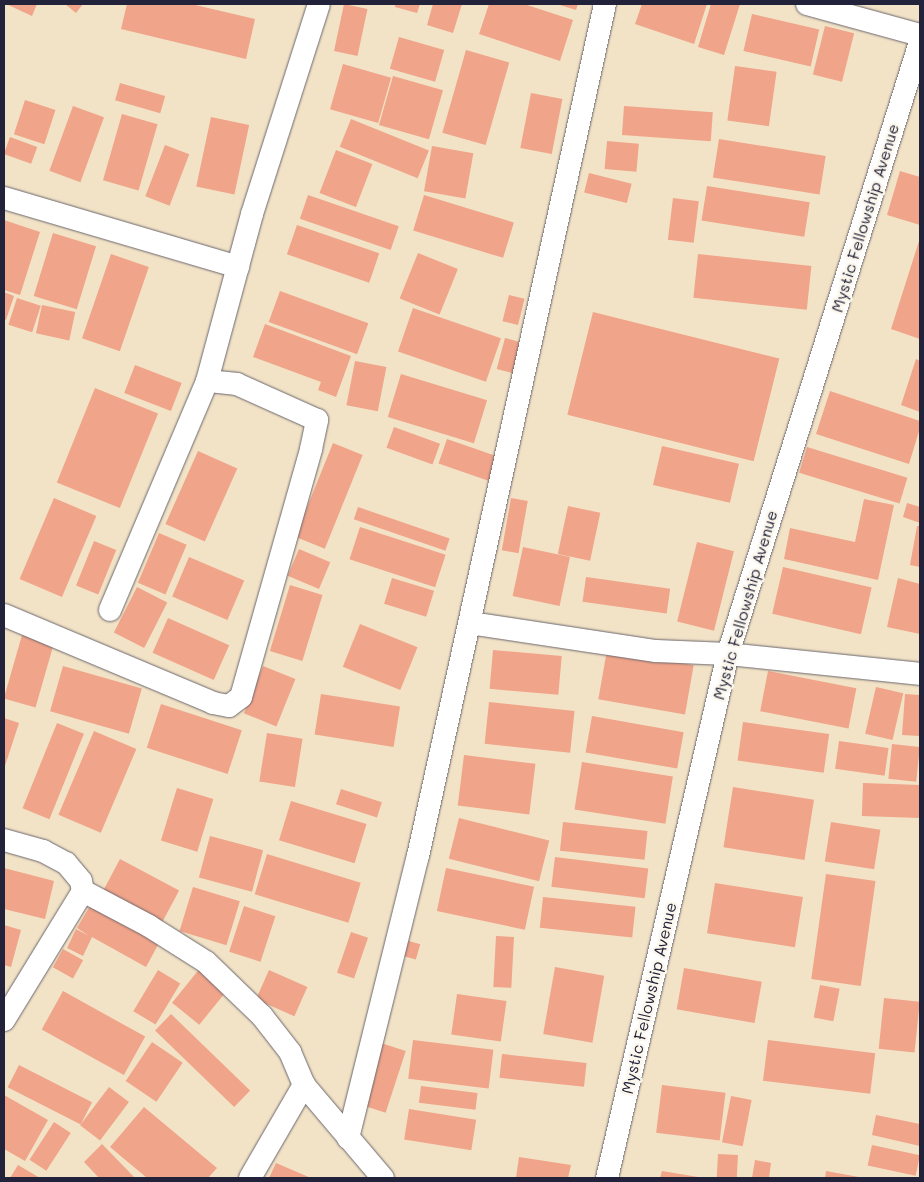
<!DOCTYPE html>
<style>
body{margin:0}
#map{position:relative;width:924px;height:1182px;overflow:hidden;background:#f2e3c7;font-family:Mali,sans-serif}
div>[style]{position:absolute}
.building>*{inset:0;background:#f0a489;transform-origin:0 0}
.roads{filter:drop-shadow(0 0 1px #6b666c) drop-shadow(0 0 1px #6b666c)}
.minor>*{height:22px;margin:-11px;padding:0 11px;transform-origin:11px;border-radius:11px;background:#fff}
span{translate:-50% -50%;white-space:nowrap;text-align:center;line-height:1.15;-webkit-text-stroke:5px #fbf7ec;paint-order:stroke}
.street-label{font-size:16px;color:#22223b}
.frame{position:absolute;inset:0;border:5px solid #22223b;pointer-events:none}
</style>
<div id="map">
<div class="building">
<div style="clip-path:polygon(6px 4px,37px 4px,32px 16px)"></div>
<div style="clip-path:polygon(65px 4px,83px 4px,76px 13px)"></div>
<div style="clip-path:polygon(127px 4px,191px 4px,255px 19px,246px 59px,121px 29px)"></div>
<div style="left:344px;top:4px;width:24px;height:48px;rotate:12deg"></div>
<div style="clip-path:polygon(395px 4px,420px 4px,417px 13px,395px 7px)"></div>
<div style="clip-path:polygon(433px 4px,462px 4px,453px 33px,427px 25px)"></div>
<div style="clip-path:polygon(489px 4px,524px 4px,573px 20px,560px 61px,479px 34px)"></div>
<div style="clip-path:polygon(557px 4px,578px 4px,576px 10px)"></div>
<div style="clip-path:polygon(642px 4px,707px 4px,694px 44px,635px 24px)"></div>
<div style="clip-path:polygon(711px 4px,740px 4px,724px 55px,698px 47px)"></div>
<div style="left:752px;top:14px;width:69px;height:38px;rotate:13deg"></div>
<div style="left:825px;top:26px;width:30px;height:50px;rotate:14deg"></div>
<div style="left:399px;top:37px;width:47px;height:33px;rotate:16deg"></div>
<div style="left:466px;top:50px;width:45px;height:86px;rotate:16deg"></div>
<div style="left:343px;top:64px;width:50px;height:47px;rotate:16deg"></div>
<div style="left:735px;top:66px;width:42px;height:55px;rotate:8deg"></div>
<div style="left:393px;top:76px;width:52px;height:51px;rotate:16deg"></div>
<div style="left:120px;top:83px;width:47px;height:18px;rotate:16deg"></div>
<div style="left:531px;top:93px;width:32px;height:56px;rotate:11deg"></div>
<div style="left:25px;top:100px;width:32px;height:36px;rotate:18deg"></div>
<div style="left:73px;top:106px;width:33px;height:69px;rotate:20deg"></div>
<div style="left:624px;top:106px;width:89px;height:29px;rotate:4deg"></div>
<div style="left:122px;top:114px;width:37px;height:69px;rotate:16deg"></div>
<div style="left:211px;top:117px;width:39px;height:71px;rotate:12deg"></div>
<div style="left:351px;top:119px;width:84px;height:30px;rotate:22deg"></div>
<div style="left:10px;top:137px;width:29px;height:18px;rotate:20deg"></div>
<div style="left:719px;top:139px;width:108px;height:39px;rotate:9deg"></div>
<div style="left:607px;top:141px;width:32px;height:28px;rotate:5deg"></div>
<div style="left:165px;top:145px;width:26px;height:55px;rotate:21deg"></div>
<div style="left:432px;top:146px;width:42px;height:46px;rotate:10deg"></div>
<div style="left:336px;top:150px;width:39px;height:46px;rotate:21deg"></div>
<div style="clip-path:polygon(900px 171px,920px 177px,920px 225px,887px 215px)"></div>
<div style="left:589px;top:173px;width:44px;height:20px;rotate:14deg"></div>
<div style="left:707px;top:186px;width:104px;height:35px;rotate:9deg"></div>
<div style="left:308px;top:195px;width:96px;height:25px;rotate:19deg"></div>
<div style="left:424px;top:195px;width:94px;height:37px;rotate:17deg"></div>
<div style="left:673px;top:198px;width:26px;height:42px;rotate:7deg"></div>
<div style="clip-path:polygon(4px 220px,40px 232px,20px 295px,4px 290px)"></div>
<div style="left:297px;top:225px;width:87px;height:31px;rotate:19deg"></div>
<div style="left:53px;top:233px;width:45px;height:66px;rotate:17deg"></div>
<div style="clip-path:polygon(920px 238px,920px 339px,891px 329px)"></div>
<div style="left:418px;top:253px;width:43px;height:49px;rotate:22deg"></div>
<div style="left:111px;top:254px;width:40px;height:89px;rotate:19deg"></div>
<div style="left:698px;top:254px;width:114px;height:44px;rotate:6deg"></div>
<div style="left:280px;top:291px;width:94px;height:33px;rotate:20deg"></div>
<div style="clip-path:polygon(4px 292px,14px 296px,6px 320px,4px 319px)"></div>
<div style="left:509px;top:295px;width:16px;height:27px;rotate:14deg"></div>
<div style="left:17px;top:298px;width:25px;height:28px;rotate:18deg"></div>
<div style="left:42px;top:305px;width:34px;height:29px;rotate:12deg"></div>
<div style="left:413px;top:308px;width:93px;height:46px;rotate:19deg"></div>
<div style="left:593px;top:312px;width:192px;height:106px;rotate:14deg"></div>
<div style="clip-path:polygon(265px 324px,351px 356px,336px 397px,318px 390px,321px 382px,253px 357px)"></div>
<div style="left:505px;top:338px;width:20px;height:32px;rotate:15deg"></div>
<div style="clip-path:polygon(916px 359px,920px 361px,920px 412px,901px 405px)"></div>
<div style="left:355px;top:361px;width:32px;height:45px;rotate:11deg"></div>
<div style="left:135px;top:365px;width:50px;height:30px;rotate:21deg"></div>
<div style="left:401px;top:374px;width:90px;height:45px;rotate:17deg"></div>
<div style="left:95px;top:388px;width:68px;height:102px;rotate:22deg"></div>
<div style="clip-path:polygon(830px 391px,920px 421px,920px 428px,909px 464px,816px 434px)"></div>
<div style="left:394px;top:427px;width:49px;height:22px;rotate:20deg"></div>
<div style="left:447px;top:439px;width:58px;height:26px;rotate:19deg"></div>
<div style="left:333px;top:443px;width:32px;height:101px;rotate:22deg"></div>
<div style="left:662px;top:446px;width:79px;height:40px;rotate:13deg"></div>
<div style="left:807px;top:447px;width:105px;height:27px;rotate:17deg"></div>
<div style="left:198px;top:451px;width:43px;height:80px;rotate:24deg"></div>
<div style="left:54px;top:498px;width:46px;height:88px;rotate:23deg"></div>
<div style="left:511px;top:498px;width:17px;height:53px;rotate:10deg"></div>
<div style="clip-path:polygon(864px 499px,894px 505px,878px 580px,784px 559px,790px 528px,855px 542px)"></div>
<div style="clip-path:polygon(907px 503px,920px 507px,920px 523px,903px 517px)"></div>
<div style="left:568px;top:506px;width:33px;height:49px;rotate:12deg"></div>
<div style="left:358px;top:507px;width:97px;height:13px;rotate:19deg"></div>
<div style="clip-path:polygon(917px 526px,920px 526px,920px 567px,910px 565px)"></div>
<div style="left:360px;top:527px;width:90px;height:34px;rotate:18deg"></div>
<div style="left:159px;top:533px;width:30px;height:54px;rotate:23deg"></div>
<div style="left:94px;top:541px;width:24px;height:48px;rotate:22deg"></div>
<div style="left:697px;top:542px;width:38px;height:82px;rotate:14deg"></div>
<div style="left:523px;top:547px;width:48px;height:50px;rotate:12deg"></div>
<div style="left:299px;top:549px;width:34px;height:29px;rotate:23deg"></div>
<div style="left:189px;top:557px;width:60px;height:43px;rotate:23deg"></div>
<div style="left:783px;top:567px;width:91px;height:48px;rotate:13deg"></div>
<div style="left:586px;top:577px;width:85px;height:25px;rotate:8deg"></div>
<div style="left:392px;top:578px;width:44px;height:27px;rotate:17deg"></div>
<div style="clip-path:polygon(898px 578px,920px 584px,920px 634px,887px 627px)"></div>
<div style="left:290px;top:585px;width:34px;height:69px;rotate:17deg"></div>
<div style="left:137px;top:587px;width:34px;height:51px;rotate:27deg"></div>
<div style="left:168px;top:618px;width:67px;height:38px;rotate:24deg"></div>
<div style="left:360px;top:624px;width:62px;height:46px;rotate:22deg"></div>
<div style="left:22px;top:635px;width:33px;height:66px;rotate:16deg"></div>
<div style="left:493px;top:650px;width:69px;height:39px;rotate:5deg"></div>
<div style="left:607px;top:650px;width:88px;height:50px;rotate:10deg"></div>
<div style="left:63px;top:666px;width:82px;height:47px;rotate:16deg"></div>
<div style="left:263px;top:666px;width:35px;height:51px;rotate:22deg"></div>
<div style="left:768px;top:671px;width:90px;height:41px;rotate:11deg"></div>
<div style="left:876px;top:687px;width:28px;height:48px;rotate:13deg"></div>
<div style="left:321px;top:694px;width:80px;height:41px;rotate:9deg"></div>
<div style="clip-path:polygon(905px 694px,920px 695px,920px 736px,902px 735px)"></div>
<div style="left:489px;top:702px;width:86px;height:42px;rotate:6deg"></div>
<div style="left:161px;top:704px;width:85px;height:46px;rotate:18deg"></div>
<div style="left:592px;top:716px;width:93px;height:37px;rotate:10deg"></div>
<div style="clip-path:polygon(4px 718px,19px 723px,4px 769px)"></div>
<div style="left:743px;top:722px;width:87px;height:39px;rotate:8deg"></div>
<div style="left:57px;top:723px;width:29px;height:92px;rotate:22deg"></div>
<div style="left:94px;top:731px;width:46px;height:91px;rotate:23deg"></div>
<div style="left:267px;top:733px;width:36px;height:49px;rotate:9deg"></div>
<div style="left:839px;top:741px;width:50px;height:28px;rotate:8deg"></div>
<div style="left:892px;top:744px;width:28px;height:35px;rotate:6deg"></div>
<div style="left:464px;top:755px;width:72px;height:51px;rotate:7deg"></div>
<div style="left:582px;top:762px;width:92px;height:48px;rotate:9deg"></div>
<div style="left:863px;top:783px;width:57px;height:33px;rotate:2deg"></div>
<div style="left:733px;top:787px;width:82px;height:61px;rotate:9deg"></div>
<div style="left:177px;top:788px;width:38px;height:55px;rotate:17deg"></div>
<div style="left:341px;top:789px;width:43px;height:16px;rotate:18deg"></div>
<div style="left:291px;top:801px;width:79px;height:41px;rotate:17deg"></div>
<div style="left:459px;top:818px;width:93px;height:42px;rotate:14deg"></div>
<div style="left:563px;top:822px;width:85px;height:29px;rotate:6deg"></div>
<div style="left:831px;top:822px;width:50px;height:40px;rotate:9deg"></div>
<div style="left:210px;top:836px;width:55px;height:43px;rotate:15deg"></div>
<div style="left:267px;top:854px;width:98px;height:42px;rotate:17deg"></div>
<div style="left:555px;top:857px;width:94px;height:30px;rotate:7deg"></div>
<div style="left:120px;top:859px;width:67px;height:37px;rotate:28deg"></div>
<div style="clip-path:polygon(4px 868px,54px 881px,45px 919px,4px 909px)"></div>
<div style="left:446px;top:868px;width:90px;height:44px;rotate:12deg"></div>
<div style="left:826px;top:874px;width:50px;height:106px;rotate:8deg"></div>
<div style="left:715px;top:883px;width:89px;height:51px;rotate:9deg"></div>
<div style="left:193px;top:887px;width:49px;height:46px;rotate:17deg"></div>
<div style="left:543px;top:897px;width:93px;height:31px;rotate:6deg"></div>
<div style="clip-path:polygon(91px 904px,159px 943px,146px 967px,92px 937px,83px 956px,67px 948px,76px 929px,89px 936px,77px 928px)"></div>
<div style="left:244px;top:906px;width:33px;height:48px;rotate:18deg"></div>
<div style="clip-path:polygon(4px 925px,21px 930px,11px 967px,4px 965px)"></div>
<div style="left:351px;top:932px;width:18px;height:43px;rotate:19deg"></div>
<div style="left:496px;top:936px;width:18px;height:51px;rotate:3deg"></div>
<div style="left:402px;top:939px;width:19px;height:16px;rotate:16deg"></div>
<div style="left:63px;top:949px;width:23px;height:21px;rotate:29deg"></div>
<div style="left:201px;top:967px;width:35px;height:46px;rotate:39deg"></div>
<div style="left:555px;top:967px;width:50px;height:68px;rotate:10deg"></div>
<div style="left:684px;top:968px;width:79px;height:42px;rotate:10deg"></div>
<div style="left:158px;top:970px;width:26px;height:48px;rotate:31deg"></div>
<div style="left:269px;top:970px;width:42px;height:32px;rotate:24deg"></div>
<div style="left:820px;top:985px;width:20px;height:33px;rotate:11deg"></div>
<div style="left:63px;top:991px;width:94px;height:44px;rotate:29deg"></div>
<div style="left:457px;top:994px;width:50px;height:41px;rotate:8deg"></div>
<div style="left:884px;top:998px;width:36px;height:51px;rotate:6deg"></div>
<div style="left:171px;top:1014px;width:110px;height:23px;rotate:44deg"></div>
<div style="left:413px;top:1040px;width:81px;height:39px;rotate:7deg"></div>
<div style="left:768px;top:1040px;width:108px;height:41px;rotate:7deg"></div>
<div style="left:152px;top:1042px;width:37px;height:47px;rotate:34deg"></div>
<div style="left:381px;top:1043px;width:26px;height:65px;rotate:18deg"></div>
<div style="left:502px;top:1054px;width:85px;height:24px;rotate:6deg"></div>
<div style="left:19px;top:1065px;width:82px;height:25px;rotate:27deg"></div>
<div style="left:662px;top:1085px;width:64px;height:48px;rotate:7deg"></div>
<div style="left:421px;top:1086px;width:57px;height:17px;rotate:7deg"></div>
<div style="left:109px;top:1087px;width:25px;height:48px;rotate:37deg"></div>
<div style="clip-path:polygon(4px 1095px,48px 1120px,25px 1161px,4px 1149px)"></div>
<div style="left:731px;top:1096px;width:21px;height:47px;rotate:11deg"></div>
<div style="clip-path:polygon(144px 1107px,217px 1168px,208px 1178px,147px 1178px,110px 1147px)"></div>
<div style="left:409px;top:1109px;width:68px;height:31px;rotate:9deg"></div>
<div style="clip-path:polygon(876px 1115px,920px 1124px,920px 1146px,872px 1135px)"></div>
<div style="left:54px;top:1122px;width:20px;height:45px;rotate:33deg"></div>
<div style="clip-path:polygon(102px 1144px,135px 1178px,99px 1178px,84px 1162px)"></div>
<div style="left:872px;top:1145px;width:49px;height:21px;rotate:12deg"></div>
<div style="left:718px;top:1154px;width:20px;height:24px;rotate:3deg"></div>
<div style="clip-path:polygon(519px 1157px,571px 1165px,568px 1178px,516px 1178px)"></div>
<div style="clip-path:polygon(755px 1160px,771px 1163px,769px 1178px,752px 1178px)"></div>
<div style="clip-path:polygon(276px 1163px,311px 1178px,269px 1178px)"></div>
<div style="clip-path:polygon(18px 1165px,40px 1178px,10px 1178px)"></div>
<div style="clip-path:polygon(662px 1171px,698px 1177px,698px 1178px,660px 1178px)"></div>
<div style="clip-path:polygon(826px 1171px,859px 1177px,859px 1178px,825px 1178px)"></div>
</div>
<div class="roads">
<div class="minor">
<div style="left:807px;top:4px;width:117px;rotate:15.3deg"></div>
<div style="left:4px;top:198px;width:244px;rotate:16.4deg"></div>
<div style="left:110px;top:610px;width:249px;rotate:-67deg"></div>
<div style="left:4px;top:615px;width:227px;rotate:22.8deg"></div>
<div style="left:213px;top:703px;width:16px;rotate:11deg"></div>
<div style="left:229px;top:706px;width:15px;rotate:-37deg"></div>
<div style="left:241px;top:697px;width:258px;rotate:-74.2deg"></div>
<div style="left:311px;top:449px;width:30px;rotate:-78deg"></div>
<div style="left:317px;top:420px;width:88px;rotate:-155.8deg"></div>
<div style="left:237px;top:384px;width:30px;rotate:-174deg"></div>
<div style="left:207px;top:381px;width:173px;rotate:-74.9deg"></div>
<div style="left:252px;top:214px;width:220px;rotate:-72.3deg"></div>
<div style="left:470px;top:623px;width:188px;rotate:8.6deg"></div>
<div style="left:656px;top:651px;width:72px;rotate:2.4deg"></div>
<div style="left:728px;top:654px;width:193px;rotate:5.9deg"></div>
<div style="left:4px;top:840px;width:41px;rotate:15.8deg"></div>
<div style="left:43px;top:851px;width:26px;rotate:28deg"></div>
<div style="left:66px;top:863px;width:23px;rotate:50deg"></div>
<div style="left:81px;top:881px;width:10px;rotate:79deg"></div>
<div style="left:83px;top:891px;width:75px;rotate:27.9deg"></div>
<div style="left:149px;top:926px;width:67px;rotate:32.3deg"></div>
<div style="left:206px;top:962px;width:78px;rotate:44deg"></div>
<div style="left:262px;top:1016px;width:46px;rotate:52.1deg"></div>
<div style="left:290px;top:1052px;width:36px;rotate:67deg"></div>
<div style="left:304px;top:1085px;width:122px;rotate:49.7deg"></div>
<div style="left:4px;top:1020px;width:151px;rotate:-58.5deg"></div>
<div style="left:348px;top:1138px;width:291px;rotate:-76.1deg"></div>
<div style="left:418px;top:856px;width:872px;rotate:-77.62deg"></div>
<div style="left:250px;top:1178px;width:108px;rotate:-59.9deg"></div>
<div style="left:607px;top:1178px;width:538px;rotate:-77deg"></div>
<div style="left:728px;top:654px;width:641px;rotate:-72.58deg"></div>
</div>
</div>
<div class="street-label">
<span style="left:865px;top:218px;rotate:-73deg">Mystic Fellowship Avenue</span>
<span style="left:745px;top:605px;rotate:-74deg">Mystic Fellowship Avenue</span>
<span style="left:649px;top:998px;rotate:-77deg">Mystic Fellowship Avenue</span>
</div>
<div class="frame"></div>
</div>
